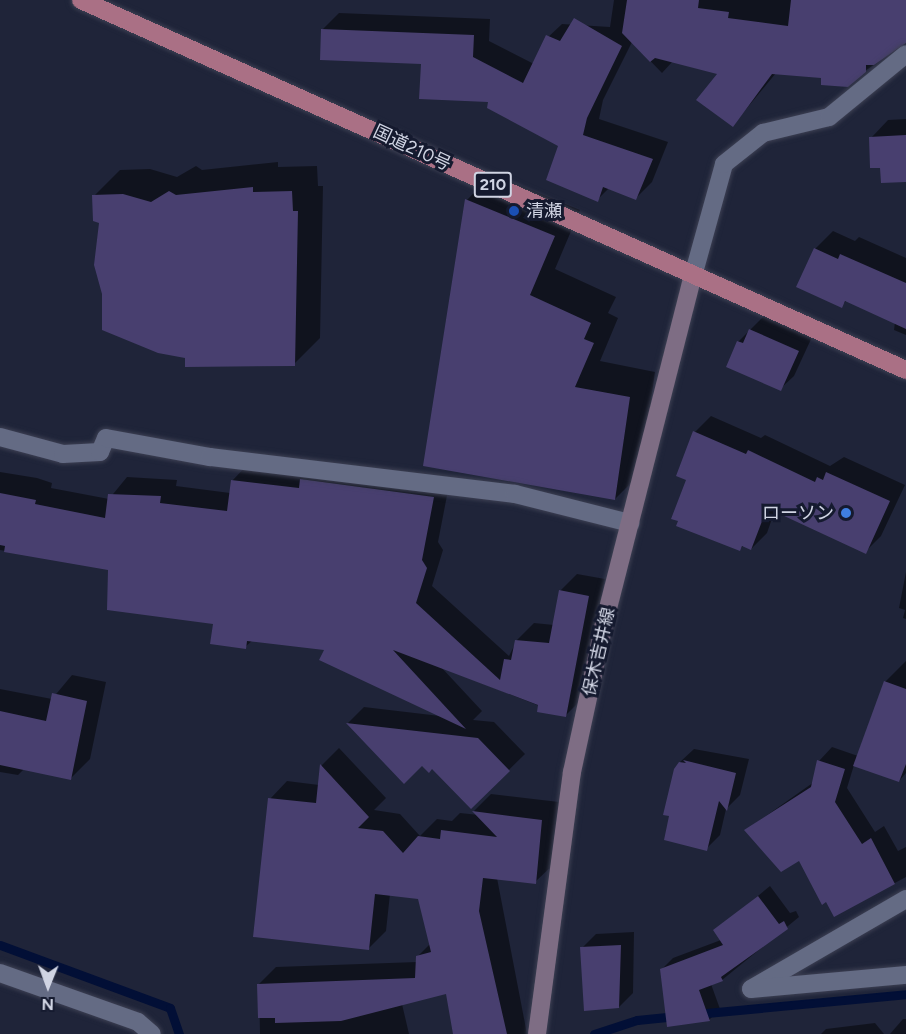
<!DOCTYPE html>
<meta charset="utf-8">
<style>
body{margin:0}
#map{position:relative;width:906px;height:1034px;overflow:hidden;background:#1f2439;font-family:Figtree,"Noto Sans JP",sans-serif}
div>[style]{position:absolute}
.shadow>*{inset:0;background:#0007}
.stream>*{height:9px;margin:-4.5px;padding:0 4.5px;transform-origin:4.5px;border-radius:4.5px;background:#020f36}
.building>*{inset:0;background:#483f6f}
.roads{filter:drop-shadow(0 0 2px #3d4053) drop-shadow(0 0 2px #3d4053)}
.service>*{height:18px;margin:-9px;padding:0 9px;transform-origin:9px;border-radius:9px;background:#646b84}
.minor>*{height:18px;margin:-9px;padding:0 9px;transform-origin:9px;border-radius:9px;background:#646b84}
.secondary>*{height:18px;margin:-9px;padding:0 9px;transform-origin:9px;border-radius:9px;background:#7e6d84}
.trunk>*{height:18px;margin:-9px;padding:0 9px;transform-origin:9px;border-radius:9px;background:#aa7085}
.dots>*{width:16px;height:16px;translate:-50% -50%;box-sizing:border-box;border:3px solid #151a2f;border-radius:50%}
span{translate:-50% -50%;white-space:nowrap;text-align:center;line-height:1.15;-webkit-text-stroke:6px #151a2f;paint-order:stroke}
.shield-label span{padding:2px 4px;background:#151a2f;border:2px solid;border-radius:4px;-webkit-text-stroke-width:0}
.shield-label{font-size:16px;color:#d0d4e3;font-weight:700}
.street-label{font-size:18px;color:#d0d4e3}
.poi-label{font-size:18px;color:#d0d4e3}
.left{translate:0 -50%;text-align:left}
.right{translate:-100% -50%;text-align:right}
.north{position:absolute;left:18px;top:956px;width:60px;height:60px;-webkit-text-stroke:4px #151a2f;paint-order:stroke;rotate:181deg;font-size:16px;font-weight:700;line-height:24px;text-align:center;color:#d0d4e3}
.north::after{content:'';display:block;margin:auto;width:21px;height:27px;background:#d0d4e3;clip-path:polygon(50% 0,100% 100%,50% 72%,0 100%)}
</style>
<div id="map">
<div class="shadow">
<div style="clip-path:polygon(614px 0,906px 0,906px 43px,865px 71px,823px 76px,776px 73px,733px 125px,719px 73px,673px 61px,662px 73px,632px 42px,603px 100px,599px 119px,668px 142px,652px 182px,635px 199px,609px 188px,597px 200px,559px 145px,489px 101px,423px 63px,322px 30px,339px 13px,490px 19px,489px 41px,534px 64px,545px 40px,562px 24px,610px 27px)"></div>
<div style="clip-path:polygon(906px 119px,906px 180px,882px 166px,871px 138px,888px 120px)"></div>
<div style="clip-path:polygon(278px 162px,278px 167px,317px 166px,318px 186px,323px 186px,320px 338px,294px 364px,187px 357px,101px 221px,94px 196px,120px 170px,150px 169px,177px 177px,196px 166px,202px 170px)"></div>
<div style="clip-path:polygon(492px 174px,580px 210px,555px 269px,616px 297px,608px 313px,618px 318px,600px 361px,655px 372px,641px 473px,615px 499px,424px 465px,467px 200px)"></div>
<div style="clip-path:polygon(833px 231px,855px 241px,859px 237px,906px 258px,906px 335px,894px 330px,895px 322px,847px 300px,841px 306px,815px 249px)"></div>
<div style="clip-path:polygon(764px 316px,812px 337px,794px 376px,780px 389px,738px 342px)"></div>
<div style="clip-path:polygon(711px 416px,761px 438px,765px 435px,830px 466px,844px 457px,905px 485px,881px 536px,865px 552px,775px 510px,767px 533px,751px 549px,744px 545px,740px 549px,688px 479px,695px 432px)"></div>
<div style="clip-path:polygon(249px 463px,450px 480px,438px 542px,443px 550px,432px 586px,509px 656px,517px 640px,534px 623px,554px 625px,560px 591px,577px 574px,605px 579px,582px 699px,565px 716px,441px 667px,482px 711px,473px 720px,494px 722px,525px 754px,471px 807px,433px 767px,422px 764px,404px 782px,348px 723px,364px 707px,440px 716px,326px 649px,253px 640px,245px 647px,215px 623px,110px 569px,0 550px,0 472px,37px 478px,52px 483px,51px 488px,109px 499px,127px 477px,177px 480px,176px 486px,230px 493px,232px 481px)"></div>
<div style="clip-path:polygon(906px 572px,906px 619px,903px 618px,905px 610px,899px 608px)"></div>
<div style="clip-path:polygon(906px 661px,906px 773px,899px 781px,854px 765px,847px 788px,875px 832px,884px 826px,898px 851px,906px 847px,906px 877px,835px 915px,799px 858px,746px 830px,814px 782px,819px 761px,832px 747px,858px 756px,885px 682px)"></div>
<div style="clip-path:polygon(72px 675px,106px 682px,90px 759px,71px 778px,24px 769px,18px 775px,0 772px,0 689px,52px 699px)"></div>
<div style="clip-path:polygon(339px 748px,386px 798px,374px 810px,400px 814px,420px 836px,437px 819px,452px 821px,460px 813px,479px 815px,474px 811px,491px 794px,559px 802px,553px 865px,535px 882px,497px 878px,527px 1034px,454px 1034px,447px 993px,402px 1004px,409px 1034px,260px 1034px,259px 984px,276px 967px,417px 962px,418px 956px,431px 943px,419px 898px,390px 894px,386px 931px,369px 948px,270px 799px,287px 781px,319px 785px,322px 765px)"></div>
<div style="clip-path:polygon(694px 749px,749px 759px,740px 795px,726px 809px,720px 835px,706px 849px,680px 762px)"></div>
<div style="clip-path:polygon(770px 886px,790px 913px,796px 911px,799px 917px,722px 980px,711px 984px,720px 1009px,709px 1020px,661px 970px,673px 958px,721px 940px,715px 931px)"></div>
<div style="clip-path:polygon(634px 932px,633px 993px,619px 1007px,582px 948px,596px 934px)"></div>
<div style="clip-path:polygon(903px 1019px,906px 1019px,906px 1034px,890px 1034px)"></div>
<div style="clip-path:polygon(875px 1023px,884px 1034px,821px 1034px,826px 1029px)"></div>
</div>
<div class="stream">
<div style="left:0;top:945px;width:181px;rotate:20.3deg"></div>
<div style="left:170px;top:1008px;width:28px;rotate:71deg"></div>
<div style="left:696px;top:1014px;width:211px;rotate:-5.4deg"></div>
<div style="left:594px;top:1034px;width:45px;rotate:-18deg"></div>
<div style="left:637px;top:1020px;width:40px;rotate:-5.7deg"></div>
</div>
<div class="building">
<div style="clip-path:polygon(627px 0,699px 0,698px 8px,729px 12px,728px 18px,788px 26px,791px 0,906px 0,906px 43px,874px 65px,866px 65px,866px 72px,848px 87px,821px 85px,821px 78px,772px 74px,733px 127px,696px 100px,717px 74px,655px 58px,650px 62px,622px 33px)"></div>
<div style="clip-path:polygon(574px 18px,622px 46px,587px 118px,583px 135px,653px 159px,636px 200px,603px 187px,598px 202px,546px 180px,558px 146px,487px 108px,488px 102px,419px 99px,421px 64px,320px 60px,321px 29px,474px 35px,473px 57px,523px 83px,546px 35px,560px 41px)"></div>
<div style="clip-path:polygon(906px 135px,906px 182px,881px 183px,880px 168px,870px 168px,869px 137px)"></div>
<div style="clip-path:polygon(253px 187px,253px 192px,292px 191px,293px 211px,298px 211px,295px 366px,185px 367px,185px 358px,158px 353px,102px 330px,102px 294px,94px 265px,99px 223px,93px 221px,92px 195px,123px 194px,151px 202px,169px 191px,176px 195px)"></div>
<div style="clip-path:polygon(465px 199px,555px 236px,530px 295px,591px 323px,584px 339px,594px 343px,575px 387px,630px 397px,615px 500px,423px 466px)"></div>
<div style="clip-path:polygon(814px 248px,838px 259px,840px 254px,906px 283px,906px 329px,845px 301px,842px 308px,796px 287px)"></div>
<div style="clip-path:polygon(749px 329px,799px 351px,781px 391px,726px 367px,737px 341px,743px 343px)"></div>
<div style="clip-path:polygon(693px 431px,746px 454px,748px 450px,815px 482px,817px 477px,823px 480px,826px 472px,890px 501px,866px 554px,767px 508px,751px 550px,742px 546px,740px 551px,676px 526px,678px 521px,671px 519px,686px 480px,676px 476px)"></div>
<div style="clip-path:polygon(300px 479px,434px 497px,422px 560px,427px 568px,416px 603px,500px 680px,504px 659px,511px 660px,515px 640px,549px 643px,559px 590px,589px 596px,566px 717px,537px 712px,538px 705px,393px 650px,466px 729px,319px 660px,324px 650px,247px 641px,246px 649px,210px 644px,213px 624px,107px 610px,108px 570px,4px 552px,5px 546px,0 545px,0 493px,36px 500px,35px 504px,105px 518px,108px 494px,161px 496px,160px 503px,227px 511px,231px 480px,299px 488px)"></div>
<div style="clip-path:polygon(884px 681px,906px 689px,906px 764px,899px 782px,853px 766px)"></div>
<div style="clip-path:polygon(52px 693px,87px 701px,71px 780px,0 765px,0 711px,46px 721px)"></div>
<div style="clip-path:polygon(346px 723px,478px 738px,510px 771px,471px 809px,432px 769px,429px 773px,422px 766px,404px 784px)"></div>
<div style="clip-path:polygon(683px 760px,736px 773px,727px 811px,719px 801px,707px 851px,664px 840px,669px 816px,663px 815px,674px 769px,679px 762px,686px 763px)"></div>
<div style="clip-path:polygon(817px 760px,845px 769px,835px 802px,862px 844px,871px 838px,895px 884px,834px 917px,826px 902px,822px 905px,799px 861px,781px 872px,744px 830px,811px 787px)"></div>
<div style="clip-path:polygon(320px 764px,369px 817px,358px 828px,383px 831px,403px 853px,418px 836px,440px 839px,441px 830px,497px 837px,472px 811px,542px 820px,536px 884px,483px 878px,479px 911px,507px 1034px,453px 1034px,446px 994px,341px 1021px,275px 1023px,275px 1018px,258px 1018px,257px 984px,415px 978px,416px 956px,431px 952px,418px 899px,375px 894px,369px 950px,253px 937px,268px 798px,316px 803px)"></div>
<div style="clip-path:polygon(758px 896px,779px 924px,784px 921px,788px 929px,721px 977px,723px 981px,699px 990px,710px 1021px,667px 1027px,660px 969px,723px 945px,713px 930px)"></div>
<div style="clip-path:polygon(621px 945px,619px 1008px,584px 1011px,580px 947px)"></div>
</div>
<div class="roads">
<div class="service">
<div style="left:906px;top:899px;width:179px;rotate:149.9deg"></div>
<div style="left:751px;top:989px;width:156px;rotate:-5.2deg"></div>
</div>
<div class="minor">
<div style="left:693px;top:276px;width:116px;rotate:-74.5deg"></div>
<div style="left:724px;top:164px;width:50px;rotate:-38.5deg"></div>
<div style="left:763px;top:133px;width:68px;rotate:-13.6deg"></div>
<div style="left:829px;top:117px;width:99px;rotate:-39.3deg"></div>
<div style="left:0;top:437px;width:65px;rotate:15.1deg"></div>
<div style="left:63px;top:454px;width:37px;rotate:-3deg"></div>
<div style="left:100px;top:452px;width:15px;rotate:-67deg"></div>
<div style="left:106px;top:438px;width:106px;rotate:10.4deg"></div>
<div style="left:210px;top:457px;width:307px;rotate:6.9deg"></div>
<div style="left:515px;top:494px;width:119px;rotate:14.2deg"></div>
<div style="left:0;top:973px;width:146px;rotate:19.5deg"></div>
<div style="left:138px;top:1022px;width:18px;rotate:41deg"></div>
</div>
<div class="secondary">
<div style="left:537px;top:1034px;width:264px;rotate:-82.4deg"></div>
<div style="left:572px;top:772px;width:151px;rotate:-77.8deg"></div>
<div style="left:604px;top:624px;width:359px;rotate:-75.7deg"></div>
</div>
<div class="trunk">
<div style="left:81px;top:0;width:904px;rotate:24.16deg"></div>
</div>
</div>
<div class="dots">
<div style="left:514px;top:211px;background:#1a4fb4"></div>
<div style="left:846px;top:513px;background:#3f7fe0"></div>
</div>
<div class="shield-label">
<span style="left:493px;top:185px">210</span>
</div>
<div class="street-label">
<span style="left:412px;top:148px;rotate:25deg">国道210号</span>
<span style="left:599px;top:652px;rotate:-77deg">保木吉井線</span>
</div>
<div class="poi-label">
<span class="left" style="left:526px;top:211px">清瀬</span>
<span class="right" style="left:834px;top:513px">ローソン</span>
</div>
<div class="north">N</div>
</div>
